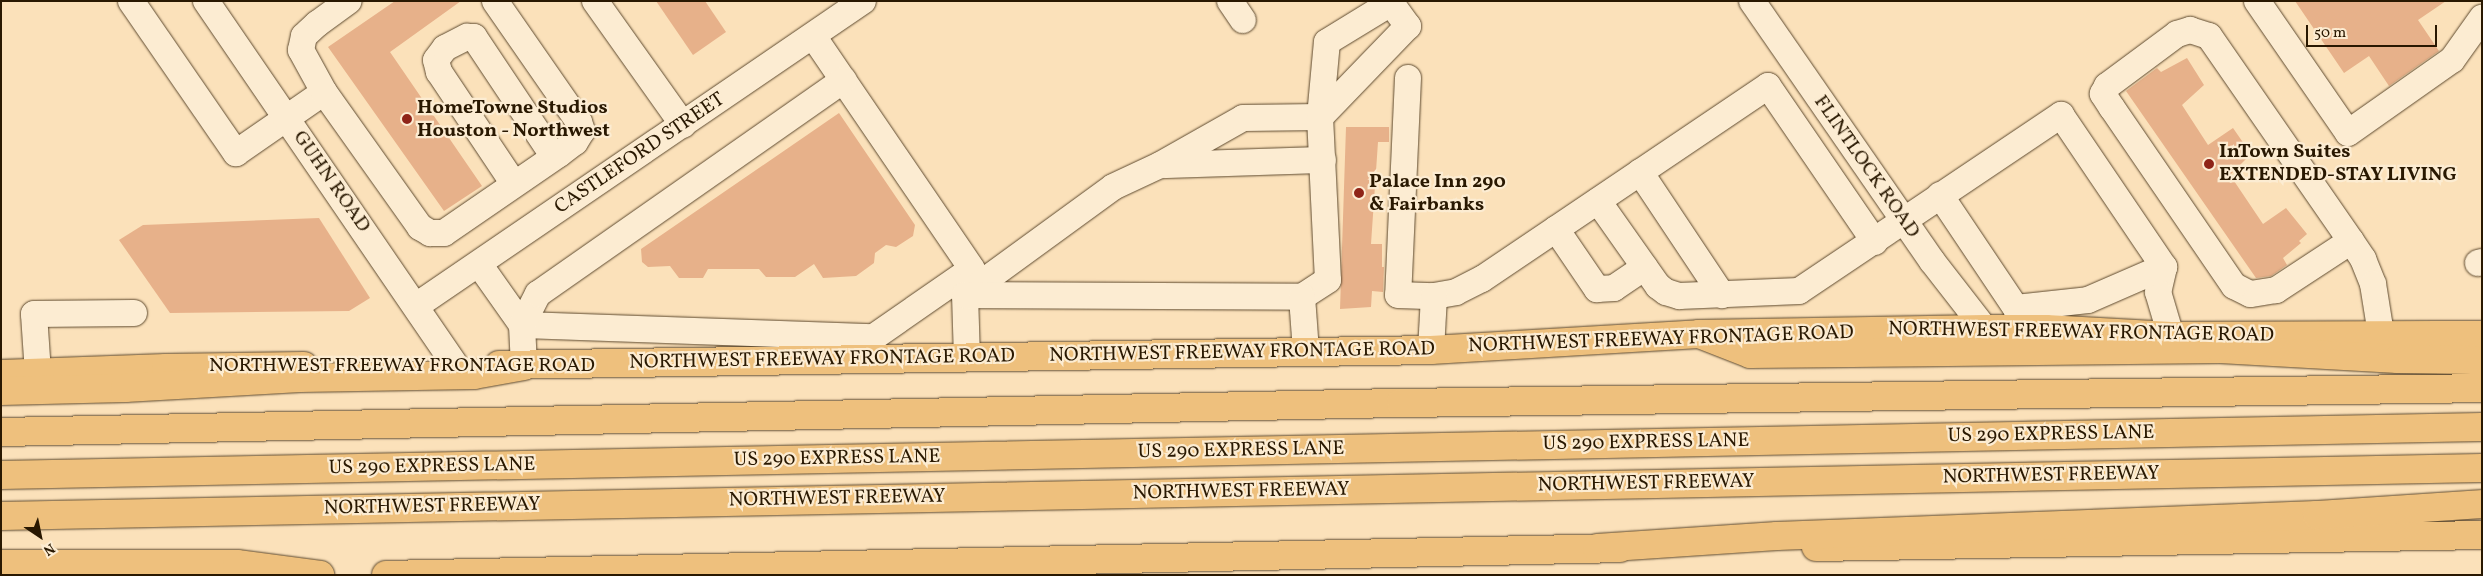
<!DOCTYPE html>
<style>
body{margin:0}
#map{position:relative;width:2483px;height:576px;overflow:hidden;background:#fbe1ba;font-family:Vollkorn,serif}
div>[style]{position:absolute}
.building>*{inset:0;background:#e7b18a}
.roads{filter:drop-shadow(0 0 1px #5e4a2f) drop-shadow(0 0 1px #5e4a2f)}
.minor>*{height:26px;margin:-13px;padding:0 13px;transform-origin:13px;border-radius:13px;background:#fcecd2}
.major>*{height:28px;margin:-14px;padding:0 14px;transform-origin:14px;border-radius:14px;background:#eec07d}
.highway>*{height:28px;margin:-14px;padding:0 14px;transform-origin:14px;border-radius:14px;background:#eec07d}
.dots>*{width:14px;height:14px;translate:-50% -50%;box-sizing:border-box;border:2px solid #fcecd2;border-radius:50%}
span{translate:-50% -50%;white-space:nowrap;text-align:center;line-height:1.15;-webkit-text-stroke:4.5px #fcecd2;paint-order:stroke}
.poi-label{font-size:20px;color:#291801;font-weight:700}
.left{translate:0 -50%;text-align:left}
.street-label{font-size:20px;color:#291801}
.frame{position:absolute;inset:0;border:2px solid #291801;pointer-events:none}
.north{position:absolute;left:15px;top:511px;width:50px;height:50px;-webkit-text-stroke:4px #fcecd2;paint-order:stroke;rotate:146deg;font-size:14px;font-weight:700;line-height:20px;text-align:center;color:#291801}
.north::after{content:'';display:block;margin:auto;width:18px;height:22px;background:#291801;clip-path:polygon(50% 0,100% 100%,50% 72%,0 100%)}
.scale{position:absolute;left:2306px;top:25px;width:131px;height:22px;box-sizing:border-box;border:2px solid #291801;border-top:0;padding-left:6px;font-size:15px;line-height:18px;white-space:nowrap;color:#291801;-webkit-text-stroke:4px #fcecd2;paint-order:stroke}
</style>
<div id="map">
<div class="building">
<div style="clip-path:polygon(395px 1px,461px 1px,390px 52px,482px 186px,444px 211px,328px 47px)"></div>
<div style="clip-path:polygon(656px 1px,705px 1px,726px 32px,693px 55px)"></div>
<div style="clip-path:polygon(2295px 1px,2446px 1px,2418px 20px,2439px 51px,2389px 86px,2369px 56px,2344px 73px)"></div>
<div style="clip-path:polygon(2187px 58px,2204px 85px,2182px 105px,2208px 145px,2233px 128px,2251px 154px,2230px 175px,2263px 224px,2286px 208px,2307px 234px,2299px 241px,2301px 243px,2283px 258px,2287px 265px,2271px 276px,2256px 278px,2126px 91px,2157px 68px,2161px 72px)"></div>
<div style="clip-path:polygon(839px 113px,915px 225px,913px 236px,896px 247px,886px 245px,875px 253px,874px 263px,856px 276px,823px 278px,814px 264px,795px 277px,766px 277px,759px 269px,708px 269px,703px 278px,679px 278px,670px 266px,648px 267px,642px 262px,641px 249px)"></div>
<div style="clip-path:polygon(1346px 127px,1389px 127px,1389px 142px,1378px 142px,1371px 244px,1382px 244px,1382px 267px,1384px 267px,1383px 292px,1372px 291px,1371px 307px,1340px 309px)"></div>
<div style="clip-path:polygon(319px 218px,370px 298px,349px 311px,170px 313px,119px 240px,143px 225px)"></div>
</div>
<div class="roads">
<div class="minor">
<div style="left:131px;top:1px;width:185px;rotate:55.4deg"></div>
<div style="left:236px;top:153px;width:107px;rotate:-34.7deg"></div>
<div style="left:324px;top:92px;width:166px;rotate:54.6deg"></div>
<div style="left:420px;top:227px;width:12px;rotate:31deg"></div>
<div style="left:430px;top:233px;width:14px"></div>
<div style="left:444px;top:233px;width:140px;rotate:-34.5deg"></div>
<div style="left:559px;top:154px;width:20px;rotate:-37deg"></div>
<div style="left:575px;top:142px;width:13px;rotate:-58deg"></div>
<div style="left:582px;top:131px;width:9px;rotate:-108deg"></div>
<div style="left:579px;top:122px;width:147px;rotate:-124.8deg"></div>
<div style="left:206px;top:1px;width:440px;rotate:55.6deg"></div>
<div style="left:595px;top:1px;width:152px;rotate:54.6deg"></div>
<div style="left:1230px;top:1px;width:23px;rotate:56deg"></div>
<div style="left:1752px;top:1px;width:316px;rotate:55.3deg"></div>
<div style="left:1932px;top:261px;width:86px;rotate:52.1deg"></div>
<div style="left:2257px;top:1px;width:160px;rotate:55.4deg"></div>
<div style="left:2348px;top:133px;width:127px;rotate:-35.1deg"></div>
<div style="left:2452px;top:60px;width:52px;rotate:-54.5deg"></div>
<div style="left:1408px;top:78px;width:217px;rotate:92.6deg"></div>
<div style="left:1398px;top:295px;width:36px;rotate:2deg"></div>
<div style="left:1434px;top:296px;width:22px;rotate:-10deg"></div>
<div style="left:1456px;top:292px;width:29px;rotate:-27deg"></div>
<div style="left:1482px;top:279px;width:345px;rotate:-34deg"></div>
<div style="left:1768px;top:86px;width:189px;rotate:55.6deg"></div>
<div style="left:324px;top:92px;width:48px;rotate:-118.7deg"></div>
<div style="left:301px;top:50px;width:14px;rotate:-78deg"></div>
<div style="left:304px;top:36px;width:18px;rotate:-43deg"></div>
<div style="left:317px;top:24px;width:39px;rotate:-36deg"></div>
<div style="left:1164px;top:165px;width:159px;rotate:-1.8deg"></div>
<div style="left:1640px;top:172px;width:148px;rotate:56.3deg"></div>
<div style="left:514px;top:184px;width:135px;rotate:-123.8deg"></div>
<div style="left:439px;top:72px;width:12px;rotate:-104deg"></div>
<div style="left:436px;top:60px;width:15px;rotate:-53deg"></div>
<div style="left:445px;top:48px;width:25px;rotate:-27deg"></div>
<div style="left:467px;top:37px;width:7px"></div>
<div style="left:474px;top:37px;width:144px;rotate:56.3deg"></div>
<div style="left:1940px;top:195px;width:136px;rotate:56.1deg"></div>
<div style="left:2016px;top:308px;width:37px;rotate:35deg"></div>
<div style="left:1598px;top:201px;width:104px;rotate:54.8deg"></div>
<div style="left:1658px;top:286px;width:10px;rotate:37deg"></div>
<div style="left:1666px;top:292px;width:14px;rotate:17deg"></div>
<div style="left:1679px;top:296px;width:120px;rotate:-2.4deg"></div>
<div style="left:1799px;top:291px;width:316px;rotate:-33.9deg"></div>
<div style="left:2061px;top:115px;width:184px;rotate:55.9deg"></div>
<div style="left:2164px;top:267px;width:26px;rotate:103deg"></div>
<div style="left:2158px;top:292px;width:46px;rotate:73.5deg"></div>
<div style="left:1556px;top:229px;width:73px;rotate:55.7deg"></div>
<div style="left:1597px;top:289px;width:17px;rotate:-3deg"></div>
<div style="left:1614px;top:288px;width:37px;rotate:-34deg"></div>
<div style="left:2351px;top:241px;width:90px;rotate:146.8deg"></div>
<div style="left:2276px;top:290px;width:26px;rotate:171deg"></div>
<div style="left:2250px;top:294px;width:18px;rotate:-153deg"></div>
<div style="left:2234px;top:286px;width:216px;rotate:-124.4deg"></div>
<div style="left:2112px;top:108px;width:17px;rotate:-123deg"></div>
<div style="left:2103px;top:94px;width:9px;rotate:-63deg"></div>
<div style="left:2107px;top:86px;width:87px;rotate:-36.6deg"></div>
<div style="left:2177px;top:34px;width:14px;rotate:-17deg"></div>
<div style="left:2190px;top:30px;width:20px;rotate:18deg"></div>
<div style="left:2209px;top:36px;width:249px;rotate:55.3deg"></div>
<div style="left:2351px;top:241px;width:22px;rotate:56deg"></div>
<div style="left:2363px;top:259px;width:27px;rotate:68deg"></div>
<div style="left:2373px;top:284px;width:51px;rotate:80.9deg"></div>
<div style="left:2478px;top:263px;width:4px;rotate:-14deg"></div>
<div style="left:479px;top:264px;width:75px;rotate:54.8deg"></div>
<div style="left:522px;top:325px;width:352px;rotate:2deg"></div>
<div style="left:874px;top:337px;width:119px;rotate:-34.8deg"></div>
<div style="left:972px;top:269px;width:282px;rotate:-124.3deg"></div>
<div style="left:965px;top:295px;width:183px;rotate:-36.1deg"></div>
<div style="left:1113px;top:187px;width:52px;rotate:-25.1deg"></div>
<div style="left:1160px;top:165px;width:95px;rotate:-29.5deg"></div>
<div style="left:1243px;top:118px;width:77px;rotate:-0.7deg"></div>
<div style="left:1320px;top:117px;width:75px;rotate:-84.7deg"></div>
<div style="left:1327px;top:42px;width:75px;rotate:-31.4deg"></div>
<div style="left:1391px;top:3px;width:29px;rotate:54deg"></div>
<div style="left:1408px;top:26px;width:127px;rotate:134deg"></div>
<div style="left:1320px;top:117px;width:163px;rotate:87.2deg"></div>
<div style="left:1328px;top:280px;width:31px;rotate:147deg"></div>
<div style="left:416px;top:306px;width:541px;rotate:-34.31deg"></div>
<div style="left:2016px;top:308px;width:72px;rotate:-6.3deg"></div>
<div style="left:2088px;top:300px;width:83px;rotate:-23.5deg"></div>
<div style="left:1431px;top:350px;width:54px;rotate:-86.8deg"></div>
<div style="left:967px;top:358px;width:63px;rotate:-91.8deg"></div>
<div style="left:965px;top:295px;width:337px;rotate:0.3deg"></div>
<div style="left:1302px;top:297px;width:54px;rotate:85.8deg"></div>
<div style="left:524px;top:366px;width:41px;rotate:-92.8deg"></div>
<div style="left:522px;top:325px;width:35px;rotate:-63deg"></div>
<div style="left:538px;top:294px;width:373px;rotate:-35deg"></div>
<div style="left:38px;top:373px;width:59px;rotate:-93.9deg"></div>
<div style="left:34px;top:314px;width:100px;rotate:-0.6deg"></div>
</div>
<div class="major">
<div style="left:499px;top:365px;width:932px;rotate:-0.92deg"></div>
<div style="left:1431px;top:350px;width:268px;rotate:-3.4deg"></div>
<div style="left:1699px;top:334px;width:286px;rotate:-1deg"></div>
<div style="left:1985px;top:329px;width:61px"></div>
<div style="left:2046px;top:329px;width:125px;rotate:3.2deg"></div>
<div style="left:2171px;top:336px;width:311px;rotate:-0.2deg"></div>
<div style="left:1px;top:374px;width:165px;rotate:-2.1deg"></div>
<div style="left:166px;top:368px;width:138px;rotate:-0.8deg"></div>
<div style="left:1816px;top:547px;width:666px;rotate:-1.03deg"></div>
<div style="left:386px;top:575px;width:1234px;rotate:-1.25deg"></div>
</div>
<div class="highway">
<div style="left:1699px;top:334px;width:55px;rotate:21.4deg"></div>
<div style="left:1750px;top:354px;width:470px;rotate:-0.6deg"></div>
<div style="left:2220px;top:349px;width:178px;rotate:3.2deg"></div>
<div style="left:2398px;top:359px;width:75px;rotate:0.8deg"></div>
<div style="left:2473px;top:360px;width:9px;rotate:18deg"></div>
<div style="left:1px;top:391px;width:124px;rotate:-1.4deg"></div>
<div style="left:125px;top:388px;width:175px;rotate:-3.3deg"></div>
<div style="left:300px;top:378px;width:174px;rotate:-1deg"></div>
<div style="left:474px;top:375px;width:51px;rotate:-10.2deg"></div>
<div style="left:1px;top:432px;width:1400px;rotate:-1.19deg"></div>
<div style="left:1401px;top:403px;width:1081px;rotate:-0.79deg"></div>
<div style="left:1px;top:475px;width:2481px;rotate:-1.11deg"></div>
<div style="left:1px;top:516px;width:2481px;rotate:-1.11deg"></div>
<div style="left:1597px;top:548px;width:180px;rotate:-3.8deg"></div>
<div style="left:1777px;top:536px;width:540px;rotate:-2.23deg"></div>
<div style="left:2317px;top:515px;width:165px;rotate:-3.8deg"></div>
<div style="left:1px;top:564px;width:236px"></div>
<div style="left:237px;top:564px;width:84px;rotate:7.5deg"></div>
</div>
</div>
<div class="dots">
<div style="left:407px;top:119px;background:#8f2418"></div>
<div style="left:2209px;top:164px;background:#8f2418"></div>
<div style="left:1359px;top:193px;background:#8f2418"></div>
</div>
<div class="poi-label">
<span class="left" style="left:417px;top:120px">HomeTowne Studios<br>Houston - Northwest</span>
<span class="left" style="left:2219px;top:164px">InTown Suites<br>EXTENDED-STAY LIVING</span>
<span class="left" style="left:1369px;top:194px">Palace Inn 290<br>&amp; Fairbanks</span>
</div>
<div class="street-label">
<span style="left:640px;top:154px;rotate:-34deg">CASTLEFORD STREET</span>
<span style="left:1866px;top:167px;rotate:55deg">FLINTLOCK ROAD</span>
<span style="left:331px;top:182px;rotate:55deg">GUHN ROAD</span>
<span style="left:2081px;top:333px;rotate:1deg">NORTHWEST FREEWAY FRONTAGE ROAD</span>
<span style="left:1661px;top:340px;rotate:-2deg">NORTHWEST FREEWAY FRONTAGE ROAD</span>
<span style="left:1242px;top:353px;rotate:-1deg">NORTHWEST FREEWAY FRONTAGE ROAD</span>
<span style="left:822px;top:360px;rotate:-1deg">NORTHWEST FREEWAY FRONTAGE ROAD</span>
<span style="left:402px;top:366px">NORTHWEST FREEWAY FRONTAGE ROAD</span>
<span style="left:2051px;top:435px;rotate:-1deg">US 290 EXPRESS LANE</span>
<span style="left:1646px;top:443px;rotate:-1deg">US 290 EXPRESS LANE</span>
<span style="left:1241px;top:451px;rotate:-1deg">US 290 EXPRESS LANE</span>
<span style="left:837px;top:459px;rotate:-1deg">US 290 EXPRESS LANE</span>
<span style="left:432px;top:467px;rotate:-1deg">US 290 EXPRESS LANE</span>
<span style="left:2051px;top:476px;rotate:-1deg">NORTHWEST FREEWAY</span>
<span style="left:1646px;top:484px;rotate:-1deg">NORTHWEST FREEWAY</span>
<span style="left:1241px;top:492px;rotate:-1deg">NORTHWEST FREEWAY</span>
<span style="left:837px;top:499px;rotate:-1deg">NORTHWEST FREEWAY</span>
<span style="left:432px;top:507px;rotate:-1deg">NORTHWEST FREEWAY</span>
</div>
<div class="frame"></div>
<div class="north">N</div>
<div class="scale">50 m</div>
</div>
